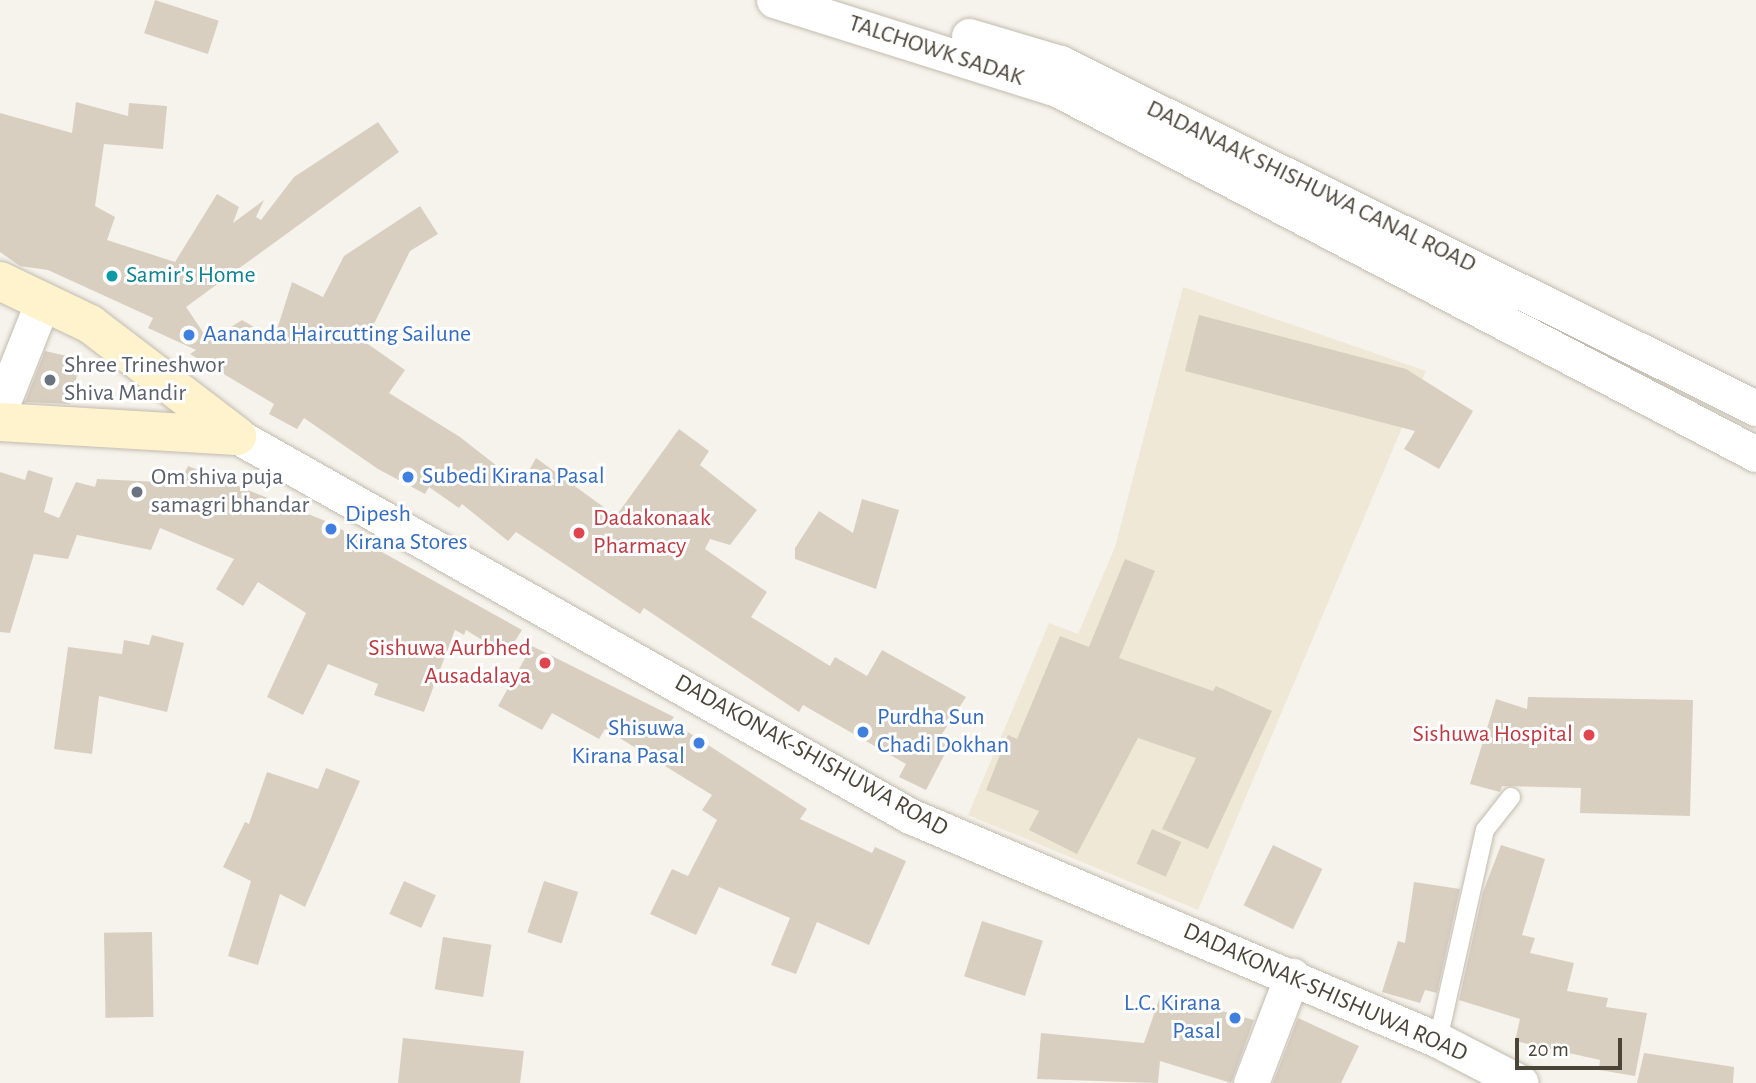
<!DOCTYPE html>
<style>
body{margin:0}
#map{position:relative;width:1756px;height:1083px;overflow:hidden;background:#f6f3ec;font-family:"Alegreya Sans",sans-serif}
div>[style]{position:absolute}
.education>*{inset:0;background:#efe8d6}
.building>*{inset:0;background:#d8cfc1;transform-origin:0 0}
.roads{filter:drop-shadow(0 0 2px #c2bbae) drop-shadow(0 0 2px #c2bbae)}
.lane>*{height:18px;margin:-9px;padding:0 9px;transform-origin:9px;border-radius:9px;background:#fff}
.street>*{height:35px;margin:-17.5px;padding:0 17.5px;transform-origin:17.5px;border-radius:17.5px;background:#fff}
.secondary>*{height:38px;margin:-19px;padding:0 19px;transform-origin:19px;border-radius:19px;background:#fff3cd}
.dots>*{width:19px;height:19px;translate:-50% -50%;box-sizing:border-box;border:4px solid #fff;border-radius:50%}
span{translate:-50% -50%;white-space:nowrap;text-align:center;line-height:1.15;-webkit-text-stroke:6px #fff;paint-order:stroke}
.street-label{font-size:24px;color:#4b4439}
.culture-label{font-size:24px;color:#0d838f}
.left{translate:0 -50%;text-align:left}
.shop-label{font-size:24px;color:#366cbe}
.right{translate:-100% -50%;text-align:right}
.worship-label{font-size:24px;color:#5b616d}
.health-label{font-size:24px;color:#be3a42}
.scale{position:absolute;left:1515px;top:1038px;width:107px;height:32px;box-sizing:border-box;border:4px solid #4b4439;border-top:0;padding-left:9px;font-size:21px;line-height:24px;white-space:nowrap;color:#4b4439;-webkit-text-stroke:5px #fff;paint-order:stroke}
</style>
<div id="map">
<div class="education">
<div style="clip-path:polygon(1183px 287px,1426px 371px,1198px 910px,968px 815px,1049px 623px,1078px 634px,1115px 547px)"></div>
</div>
<div class="building">
<div style="left:155px;top:0;width:67px;height:35px;rotate:18deg"></div>
<div style="clip-path:polygon(76px 102px,128px 116px,129px 103px,167px 106px,163px 149px,104px 144px,95px 206px,115px 217px,107px 240px,175px 262px,217px 194px,239px 207px,233px 223px,264px 200px,256px 217px,261px 220px,294px 177px,378px 122px,399px 152px,186px 307px,209px 341px,242px 320px,274px 339px,292px 282px,323px 297px,344px 256px,420px 206px,438px 234px,410px 251px,365px 342px,405px 370px,389px 393px,460px 437px,521px 485px,536px 458px,616px 516px,679px 429px,709px 451px,700px 465px,757px 510px,730px 545px,710px 539px,705px 549px,767px 592px,751px 617px,830px 666px,835px 657px,867px 676px,882px 650px,966px 697px,938px 740px,949px 746px,926px 790px,899px 777px,906px 764px,803px 705px,799px 712px,644px 608px,640px 614px,516px 532px,508px 541px,462px 504px,459px 508px,429px 487px,425px 494px,378px 469px,304px 418px,297px 429px,269px 414px,274px 404px,190px 354px,196px 350px,148px 328px,153px 318px,48px 270px,20px 266px,0 252px,0 113px,72px 133px)"></div>
<div style="clip-path:polygon(1199px 315px,1406px 369px,1473px 411px,1439px 469px,1404px 449px,1415px 431px,1185px 371px)"></div>
<div style="clip-path:polygon(45px 351px,81px 359px,70px 404px,25px 402px)"></div>
<div style="clip-path:polygon(188px 466px,328px 522px,522px 630px,506px 655px,466px 630px,464px 635px,455px 630px,424px 712px,374px 695px,378px 684px,328px 664px,303px 715px,267px 697px,306px 613px,258px 582px,243px 606px,216px 589px,234px 559px,160px 528px,151px 550px,77px 535px,68px 559px,34px 554px,10px 633px,0 632px,0 472px,25px 480px,28px 470px,53px 478px,44px 512px,59px 518px,76px 482px,95px 487px,97px 479px,180px 483px)"></div>
<div style="clip-path:polygon(862px 499px,899px 510px,876px 589px,795px 559px,795px 548px,819px 511px,853px 533px)"></div>
<div style="clip-path:polygon(1125px 559px,1155px 571px,1119px 658px,1213px 691px,1216px 686px,1272px 711px,1208px 849px,1162px 829px,1196px 758px,1138px 738px,1077px 854px,1029px 830px,1039px 811px,986px 790px,1008px 735px,1017px 739px,1060px 636px,1089px 647px)"></div>
<div style="clip-path:polygon(152px 635px,184px 643px,167px 712px,99px 696px,92px 754px,54px 749px,68px 647px,122px 654px,124px 640px,149px 645px)"></div>
<div style="clip-path:polygon(532px 646px,674px 717px,671px 721px,807px 809px,800px 819px,872px 853px,875px 847px,906px 861px,869px 945px,817px 922px,796px 974px,771px 965px,790px 918px,719px 887px,696px 935px,650px 914px,672px 869px,688px 876px,717px 820px,702px 810px,712px 795px,605px 729px,599px 739px,552px 713px,542px 730px,498px 706px)"></div>
<div style="clip-path:polygon(1528px 697px,1693px 700px,1690px 816px,1580px 813px,1581px 788px,1502px 786px,1500px 792px,1470px 784px,1496px 699px,1527px 709px)"></div>
<div style="clip-path:polygon(326px 768px,360px 781px,305px 907px,280px 894px,258px 965px,228px 956px,251px 881px,223px 867px,245px 822px,249px 824px,267px 772px,318px 789px)"></div>
<div style="left:1152px;top:829px;width:32px;height:38px;rotate:24deg"></div>
<div style="left:1273px;top:845px;width:55px;height:67px;rotate:26deg"></div>
<div style="clip-path:polygon(1501px 845px,1545px 859px,1522px 935px,1535px 938px,1530px 953px,1574px 963px,1567px 991px,1608px 998px,1606px 1007px,1647px 1013px,1635px 1076px,1599px 1070px,1600px 1060px,1515px 1041px,1520px 1019px,1459px 1000px,1483px 892px)"></div>
<div style="left:404px;top:881px;width:35px;height:36px;rotate:24deg"></div>
<div style="left:544px;top:881px;width:36px;height:54px;rotate:18deg"></div>
<div style="clip-path:polygon(1414px 882px,1460px 889px,1437px 993px,1425px 990px,1420px 1003px,1382px 992px,1398px 941px,1405px 943px)"></div>
<div style="left:982px;top:921px;width:64px;height:58px;rotate:18deg"></div>
<div style="left:152px;top:932px;width:85px;height:48px;rotate:89deg"></div>
<div style="left:443px;top:937px;width:49px;height:53px;rotate:9deg"></div>
<div style="clip-path:polygon(1161px 994px,1254px 1020px,1231px 1083px,1160px 1061px,1158px 1083px,1037px 1079px,1041px 1033px,1144px 1043px)"></div>
<div style="clip-path:polygon(1298px 1018px,1359px 1046px,1341px 1083px,1273px 1083px)"></div>
<div style="clip-path:polygon(403px 1038px,524px 1051px,520px 1083px,398px 1083px)"></div>
<div style="clip-path:polygon(1644px 1053px,1734px 1067px,1733px 1083px,1637px 1083px)"></div>
</div>
<div class="roads">
<div class="lane">
<div style="left:1438px;top:1040px;width:215px;rotate:-77.4deg"></div>
<div style="left:1485px;top:830px;width:42px;rotate:-51.8deg"></div>
</div>
<div class="street">
<div style="left:774px;top:0;width:299px;rotate:17.5deg"></div>
<div style="left:1059px;top:90px;width:786px;rotate:27.58deg"></div>
<div style="left:969px;top:36px;width:95px;rotate:16.5deg"></div>
<div style="left:1060px;top:63px;width:777px;rotate:26.37deg"></div>
<div style="left:0;top:409px;width:116px;rotate:-68.3deg"></div>
<div style="left:237px;top:436px;width:773px;rotate:29.45deg"></div>
<div style="left:910px;top:816px;width:574px;rotate:22.99deg"></div>
<div style="left:1438px;top:1040px;width:93px;rotate:27.4deg"></div>
<div style="left:1251px;top:1083px;width:115px;rotate:-69deg"></div>
</div>
<div class="secondary">
<div style="left:0;top:281px;width:100px;rotate:25.5deg"></div>
<div style="left:90px;top:324px;width:185px;rotate:37.3deg"></div>
<div style="left:0;top:422px;width:237px;rotate:3.4deg"></div>
</div>
</div>
<div class="dots">
<div style="left:112px;top:276px;background:#0f9aa8"></div>
<div style="left:189px;top:335px;background:#3f7fe0"></div>
<div style="left:50px;top:380px;background:#6b7280"></div>
<div style="left:408px;top:477px;background:#3f7fe0"></div>
<div style="left:137px;top:492px;background:#6b7280"></div>
<div style="left:331px;top:529px;background:#3f7fe0"></div>
<div style="left:579px;top:533px;background:#e0444e"></div>
<div style="left:545px;top:663px;background:#e0444e"></div>
<div style="left:863px;top:732px;background:#3f7fe0"></div>
<div style="left:1589px;top:735px;background:#e0444e"></div>
<div style="left:699px;top:743px;background:#3f7fe0"></div>
<div style="left:1235px;top:1018px;background:#3f7fe0"></div>
</div>
<div class="street-label">
<span style="left:936px;top:51px;rotate:18deg">TALCHOWK SADAK</span>
<span style="left:1311px;top:187px;rotate:26deg">DADANAAK SHISHUWA CANAL ROAD</span>
<span style="left:811px;top:756px;rotate:29deg">DADAKONAK-SHISHUWA ROAD</span>
<span style="left:1325px;top:993px;rotate:24deg">DADAKONAK-SHISHUWA ROAD</span>
</div>
<div class="culture-label">
<span class="left" style="left:126px;top:276px">Samir's Home</span>
</div>
<div class="shop-label">
<span class="left" style="left:203px;top:335px">Aananda Haircutting Sailune</span>
<span class="left" style="left:422px;top:477px">Subedi Kirana Pasal</span>
<span class="left" style="left:345px;top:529px">Dipesh<br>Kirana Stores</span>
<span class="left" style="left:877px;top:732px">Purdha Sun<br>Chadi Dokhan</span>
<span class="right" style="left:685px;top:743px">Shisuwa<br>Kirana Pasal</span>
<span class="right" style="left:1221px;top:1018px">L.C. Kirana<br>Pasal</span>
</div>
<div class="worship-label">
<span class="left" style="left:64px;top:380px">Shree Trineshwor<br>Shiva Mandir</span>
<span class="left" style="left:151px;top:492px">Om shiva puja<br>samagri bhandar</span>
</div>
<div class="health-label">
<span class="left" style="left:593px;top:533px">Dadakonaak<br>Pharmacy</span>
<span class="right" style="left:531px;top:663px">Sishuwa Aurbhed<br>Ausadalaya</span>
<span class="right" style="left:1573px;top:735px">Sishuwa Hospital</span>
</div>
<div class="scale">20 m</div>
</div>
